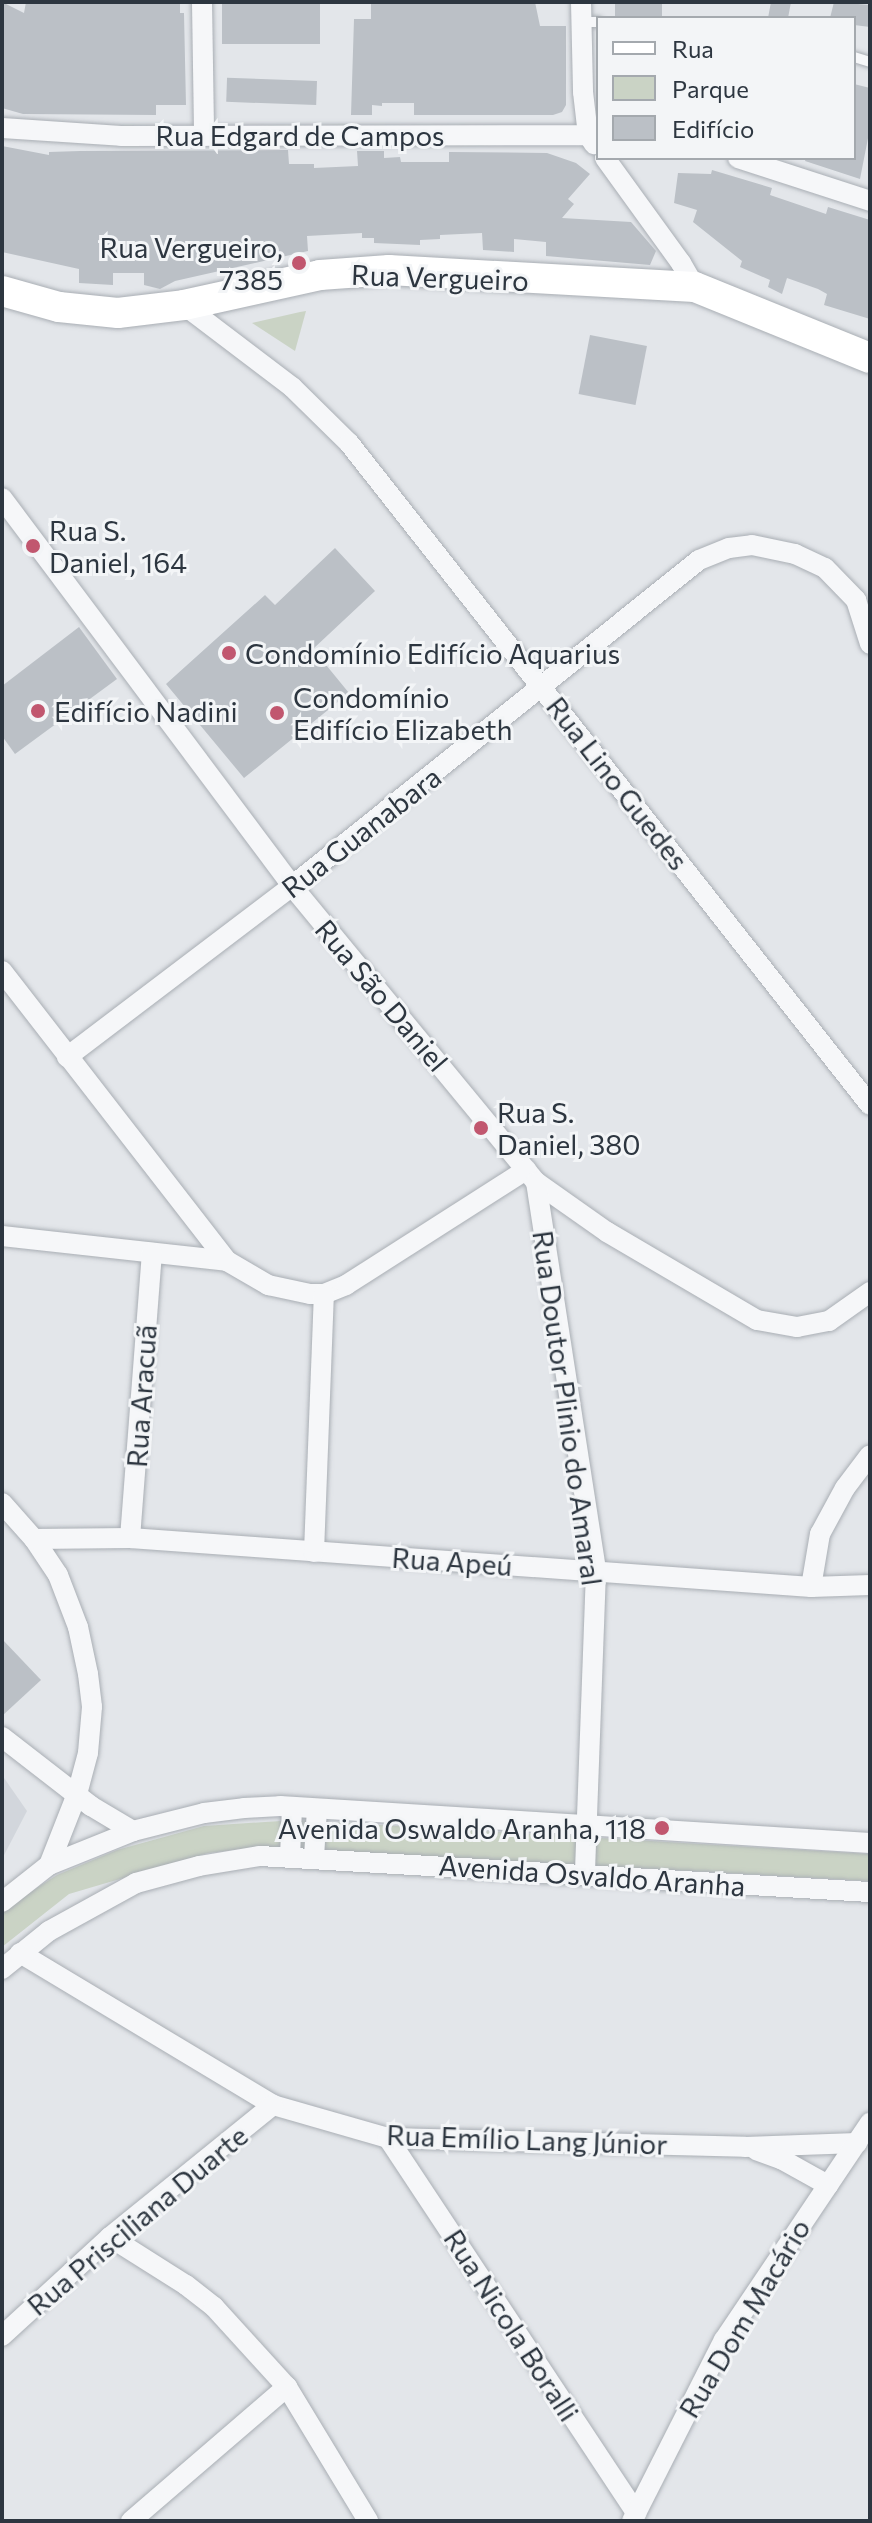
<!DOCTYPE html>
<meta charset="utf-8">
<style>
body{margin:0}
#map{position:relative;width:872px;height:2523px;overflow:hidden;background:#e3e6ea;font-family:Commissioner,sans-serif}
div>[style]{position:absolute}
.built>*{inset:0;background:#d2d6dc}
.green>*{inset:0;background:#cad3c5}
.building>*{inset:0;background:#bbc0c6;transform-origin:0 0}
.roads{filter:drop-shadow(0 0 2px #a9aeb4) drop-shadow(0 0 2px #a9aeb4)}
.lane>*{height:10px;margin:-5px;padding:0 5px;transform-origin:5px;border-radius:5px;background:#f6f7f9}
.street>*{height:20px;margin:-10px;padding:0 10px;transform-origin:10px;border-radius:10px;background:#f6f7f9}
.secondary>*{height:30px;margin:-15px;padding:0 15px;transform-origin:15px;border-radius:15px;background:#fff}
.dots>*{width:22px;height:22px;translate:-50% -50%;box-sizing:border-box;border:4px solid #f3f5f7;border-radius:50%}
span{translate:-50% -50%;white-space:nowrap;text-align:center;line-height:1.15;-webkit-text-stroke:6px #f3f5f7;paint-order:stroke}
.street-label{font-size:28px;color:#2d3640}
.poi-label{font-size:28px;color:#2d3640}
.right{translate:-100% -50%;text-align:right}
.left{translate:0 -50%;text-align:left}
.frame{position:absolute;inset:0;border:4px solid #2d3640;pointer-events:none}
.legend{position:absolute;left:596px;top:16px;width:260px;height:144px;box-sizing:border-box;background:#f3f5f7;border:2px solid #a4a9ae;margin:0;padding:10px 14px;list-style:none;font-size:24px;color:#2d3640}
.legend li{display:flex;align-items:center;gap:16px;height:40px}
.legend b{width:40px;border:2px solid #a4a9ae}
</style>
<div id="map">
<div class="built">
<div style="clip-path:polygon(2px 1775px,27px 1811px,2px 1859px)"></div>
</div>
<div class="green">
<div style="clip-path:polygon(306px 311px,295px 351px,252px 323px,300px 312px)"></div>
<div style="clip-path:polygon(296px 1820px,870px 1854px,870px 1881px,260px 1847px,208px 1853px,69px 1894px,2px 1947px,2px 1910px,57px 1875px,117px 1850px,204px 1826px)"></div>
</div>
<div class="building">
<div style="clip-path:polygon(2px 2px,24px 13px,26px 2px,180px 2px,180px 13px,184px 13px,186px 105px,156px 105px,156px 115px,23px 114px,2px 108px)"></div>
<div style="left:222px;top:2px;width:98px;height:42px"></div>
<div style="clip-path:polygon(371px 2px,535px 2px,540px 26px,566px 26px,566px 105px,562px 112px,553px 115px,414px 115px,414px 103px,382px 103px,382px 106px,372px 105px,372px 115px,351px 115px,354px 19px,371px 19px)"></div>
<div style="left:615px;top:2px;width:47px;height:16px"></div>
<div style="clip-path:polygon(771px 2px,791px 2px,788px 18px,768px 18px)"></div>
<div style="clip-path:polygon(834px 2px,870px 5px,870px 27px,854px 25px,854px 18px,830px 18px)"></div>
<div style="left:317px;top:81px;width:24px;height:90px;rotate:92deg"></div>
<div style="clip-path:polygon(854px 84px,870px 88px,870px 128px,860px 179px,805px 161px,806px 158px,854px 158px)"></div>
<div style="clip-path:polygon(2px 146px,49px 155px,49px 152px,80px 151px,288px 150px,289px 164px,314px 164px,314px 168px,358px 166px,357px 151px,384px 151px,384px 158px,400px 157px,401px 162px,449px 162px,449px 152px,547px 153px,576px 163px,590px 174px,568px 199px,574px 204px,562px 218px,631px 222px,656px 251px,650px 265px,546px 256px,546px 242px,514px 239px,514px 252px,483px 250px,482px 233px,440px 235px,440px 239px,420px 240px,420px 245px,374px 243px,374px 238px,362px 238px,362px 233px,307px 236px,308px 251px,175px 281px,160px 289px,144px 285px,144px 273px,113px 273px,113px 285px,79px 283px,79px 269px,2px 252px)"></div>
<div style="clip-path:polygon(712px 170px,772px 188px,770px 195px,826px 214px,828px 207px,870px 220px,870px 319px,824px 305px,827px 294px,818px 289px,787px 278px,782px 294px,768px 287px,770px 280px,740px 267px,742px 261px,693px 222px,697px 210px,674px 203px,678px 173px,711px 174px)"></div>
<div style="left:590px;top:335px;width:58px;height:60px;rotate:11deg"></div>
<div style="clip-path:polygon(335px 548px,375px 591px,313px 649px,349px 693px,244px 778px,166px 684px,265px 595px,275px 605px)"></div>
<div style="clip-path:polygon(79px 627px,117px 679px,15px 754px,2px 736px,2px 686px)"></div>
<div style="clip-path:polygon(2px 1639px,41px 1680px,2px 1716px)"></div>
</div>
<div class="roads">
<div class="lane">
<div style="left:580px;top:22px;width:18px"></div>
<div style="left:854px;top:57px;width:17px;rotate:17deg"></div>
</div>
<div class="street">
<div style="left:202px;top:2px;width:134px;rotate:89.1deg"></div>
<div style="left:581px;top:2px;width:90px;rotate:88.7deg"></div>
<div style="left:583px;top:92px;width:43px;rotate:83.4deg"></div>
<div style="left:588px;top:135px;width:11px;rotate:56deg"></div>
<div style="left:2px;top:128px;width:119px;rotate:3.8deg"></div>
<div style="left:121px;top:136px;width:477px;rotate:-0.1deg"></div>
<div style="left:605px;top:158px;width:130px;rotate:54.1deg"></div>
<div style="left:681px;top:263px;width:28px;rotate:60deg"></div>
<div style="left:738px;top:158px;width:139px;rotate:18deg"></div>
<div style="left:184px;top:305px;width:136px;rotate:37.2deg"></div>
<div style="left:292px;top:387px;width:80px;rotate:44.5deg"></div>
<div style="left:349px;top:443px;width:842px;rotate:51.8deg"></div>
<div style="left:2px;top:498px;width:484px;rotate:53.2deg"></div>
<div style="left:292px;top:886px;width:384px;rotate:50.5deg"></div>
<div style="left:536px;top:1182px;width:87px;rotate:35.2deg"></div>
<div style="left:607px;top:1232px;width:174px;rotate:30.4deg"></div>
<div style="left:757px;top:1320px;width:41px;rotate:9.9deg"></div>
<div style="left:797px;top:1327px;width:33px;rotate:-11deg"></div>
<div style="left:829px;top:1321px;width:50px;rotate:-35.3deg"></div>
<div style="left:2px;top:971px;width:367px;rotate:52.2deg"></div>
<div style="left:227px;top:1261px;width:48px;rotate:30.3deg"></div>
<div style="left:268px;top:1285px;width:43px;rotate:12.1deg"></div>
<div style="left:310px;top:1294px;width:14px"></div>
<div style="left:324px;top:1294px;width:24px;rotate:-22deg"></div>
<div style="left:346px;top:1285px;width:214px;rotate:-32.6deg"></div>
<div style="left:67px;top:1057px;width:283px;rotate:-37.2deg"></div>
<div style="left:292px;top:886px;width:521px;rotate:-38.69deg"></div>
<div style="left:699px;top:560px;width:32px;rotate:-22deg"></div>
<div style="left:729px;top:548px;width:23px;rotate:-7deg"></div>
<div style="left:752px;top:545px;width:44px;rotate:11.8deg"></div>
<div style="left:795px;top:554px;width:33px;rotate:25deg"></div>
<div style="left:825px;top:568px;width:45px;rotate:45.9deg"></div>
<div style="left:856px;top:600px;width:46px;rotate:72.3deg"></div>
<div style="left:536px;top:1182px;width:394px;rotate:81.2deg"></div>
<div style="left:596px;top:1571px;width:303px;rotate:92.1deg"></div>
<div style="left:2px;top:1236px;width:226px;rotate:6.3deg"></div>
<div style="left:2px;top:1503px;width:48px;rotate:48.4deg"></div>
<div style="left:34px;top:1539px;width:43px;rotate:56.3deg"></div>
<div style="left:58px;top:1575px;width:56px;rotate:69deg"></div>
<div style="left:78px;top:1627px;width:48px;rotate:78deg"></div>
<div style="left:88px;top:1674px;width:33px;rotate:83deg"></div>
<div style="left:92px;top:1707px;width:46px;rotate:95deg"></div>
<div style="left:88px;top:1753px;width:42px;rotate:105deg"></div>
<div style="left:77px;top:1794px;width:76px;rotate:111.5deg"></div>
<div style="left:130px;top:1538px;width:286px;rotate:-85.6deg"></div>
<div style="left:34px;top:1539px;width:96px;rotate:-0.6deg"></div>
<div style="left:130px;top:1538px;width:683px;rotate:4.12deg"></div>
<div style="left:811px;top:1587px;width:59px;rotate:-1.9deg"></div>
<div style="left:314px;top:1552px;width:258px;rotate:-87.8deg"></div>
<div style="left:811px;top:1587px;width:54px;rotate:-80.4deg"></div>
<div style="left:820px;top:1534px;width:52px;rotate:-61.5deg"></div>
<div style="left:845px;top:1488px;width:41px;rotate:-52.9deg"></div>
<div style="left:2px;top:1737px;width:113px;rotate:37.8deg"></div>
<div style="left:91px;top:1806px;width:49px;rotate:30.8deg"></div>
<div style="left:290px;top:1857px;width:50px;rotate:-87.7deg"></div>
<div style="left:314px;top:1857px;width:48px;rotate:-86.4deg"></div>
<div style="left:2px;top:1902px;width:60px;rotate:-38.2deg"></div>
<div style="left:49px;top:1865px;width:91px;rotate:-22deg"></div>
<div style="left:133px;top:1831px;width:73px;rotate:-14.2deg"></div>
<div style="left:204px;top:1813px;width:40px;rotate:-7.1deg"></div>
<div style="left:244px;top:1808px;width:36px;rotate:-3deg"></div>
<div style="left:280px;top:1806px;width:591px;rotate:3.59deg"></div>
<div style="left:20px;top:1953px;width:295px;rotate:31deg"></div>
<div style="left:273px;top:2105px;width:120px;rotate:16deg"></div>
<div style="left:388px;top:2138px;width:357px;rotate:1.4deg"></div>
<div style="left:745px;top:2147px;width:112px;rotate:-2deg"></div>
<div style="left:2px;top:1969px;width:60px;rotate:-39deg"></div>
<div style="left:49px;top:1931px;width:99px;rotate:-28.9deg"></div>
<div style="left:136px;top:1883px;width:65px;rotate:-15.1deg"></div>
<div style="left:199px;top:1866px;width:62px;rotate:-9.3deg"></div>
<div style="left:260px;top:1856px;width:611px;rotate:3.38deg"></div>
<div style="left:388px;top:2138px;width:450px;rotate:56.5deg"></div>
<div style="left:756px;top:2150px;width:27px;rotate:20deg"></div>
<div style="left:781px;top:2159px;width:54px;rotate:29deg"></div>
<div style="left:110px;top:2237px;width:90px;rotate:32.3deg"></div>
<div style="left:186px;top:2285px;width:36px;rotate:38deg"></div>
<div style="left:214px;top:2307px;width:108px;rotate:47.6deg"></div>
<div style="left:287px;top:2387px;width:157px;rotate:58.8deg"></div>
<div style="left:2px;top:2336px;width:147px;rotate:-42.5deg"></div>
<div style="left:110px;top:2237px;width:210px;rotate:-39deg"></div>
<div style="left:131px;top:2521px;width:206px;rotate:-40.7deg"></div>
<div style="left:632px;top:2521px;width:203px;rotate:-63.1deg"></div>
<div style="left:724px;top:2340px;width:262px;rotate:-56.1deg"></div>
</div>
<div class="secondary">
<div style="left:2px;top:291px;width:59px;rotate:15.7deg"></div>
<div style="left:59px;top:307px;width:59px;rotate:5.8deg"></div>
<div style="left:118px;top:313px;width:66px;rotate:-6.9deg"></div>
<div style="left:184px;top:305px;width:139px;rotate:-12.4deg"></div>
<div style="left:320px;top:275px;width:69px;rotate:-4.1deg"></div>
<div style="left:389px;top:270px;width:306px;rotate:3.2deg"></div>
<div style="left:695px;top:287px;width:189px;rotate:22.1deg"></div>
</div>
</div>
<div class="dots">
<div style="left:299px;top:263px;background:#c1576f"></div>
<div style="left:33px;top:546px;background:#c1576f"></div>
<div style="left:229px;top:653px;background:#c1576f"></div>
<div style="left:38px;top:711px;background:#c1576f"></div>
<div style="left:277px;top:713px;background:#c1576f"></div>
<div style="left:481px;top:1128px;background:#c1576f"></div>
<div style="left:662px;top:1828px;background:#c1576f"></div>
</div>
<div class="street-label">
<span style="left:300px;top:135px">Rua Edgard de Campos</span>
<span style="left:440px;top:277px;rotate:2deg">Rua Vergueiro</span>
<span style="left:618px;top:783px;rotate:52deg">Rua Lino Guedes</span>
<span style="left:361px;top:832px;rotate:-38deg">Rua Guanabara</span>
<span style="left:382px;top:995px;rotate:50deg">Rua São Daniel</span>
<span style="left:141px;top:1396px;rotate:-86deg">Rua Aracuã</span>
<span style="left:568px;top:1408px;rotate:82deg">Rua Doutor Plinio do Amaral</span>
<span style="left:452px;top:1561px;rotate:4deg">Rua Apeú</span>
<span style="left:592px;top:1875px;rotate:4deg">Avenida Osvaldo Aranha</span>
<span style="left:527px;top:2139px;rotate:2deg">Rua Emílio Lang Júnior</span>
<span style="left:137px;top:2220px;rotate:-40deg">Rua Prisciliana Duarte</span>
<span style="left:744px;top:2318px;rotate:-59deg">Rua Dom Macário</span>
<span style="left:512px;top:2325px;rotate:57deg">Rua Nicola Boralli</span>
</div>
<div class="poi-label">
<span class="right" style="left:283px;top:263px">Rua Vergueiro,<br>7385</span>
<span class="left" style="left:49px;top:546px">Rua S.<br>Daniel, 164</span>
<span class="left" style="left:245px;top:653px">Condomínio Edifício Aquarius</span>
<span class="left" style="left:293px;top:713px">Condomínio<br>Edifício Elizabeth</span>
<span class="left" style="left:54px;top:711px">Edifício Nadini</span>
<span class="left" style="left:497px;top:1128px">Rua S.<br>Daniel, 380</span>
<span class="right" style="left:646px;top:1828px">Avenida Oswaldo Aranha, 118</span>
</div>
<div class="frame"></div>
<ul class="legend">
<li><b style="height:10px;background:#fff"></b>Rua</li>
<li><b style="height:22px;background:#cad3c5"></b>Parque</li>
<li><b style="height:22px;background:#bbc0c6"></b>Edifício</li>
</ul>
</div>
